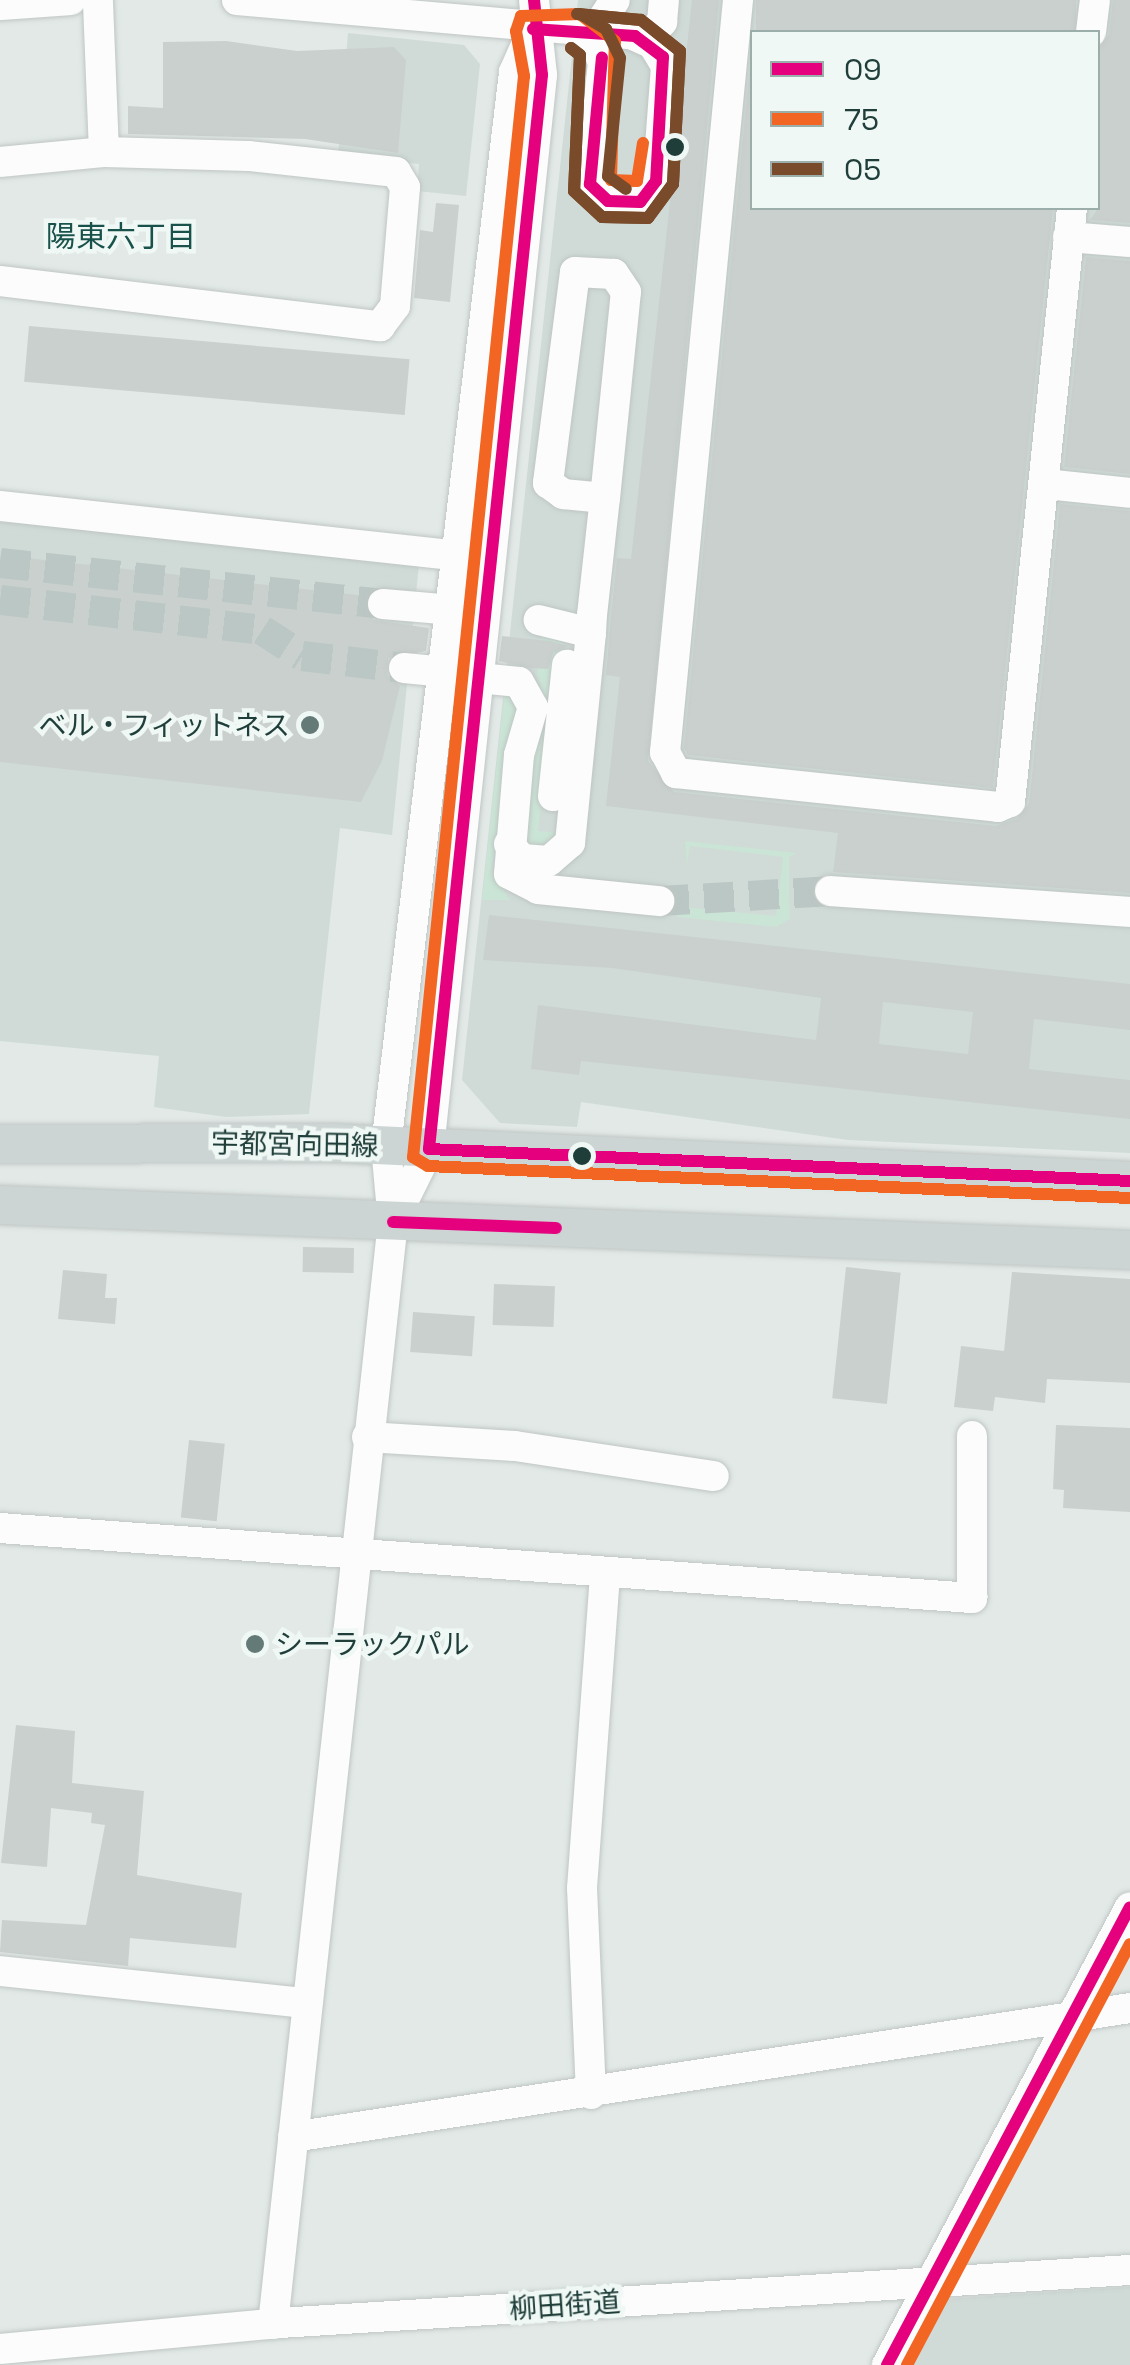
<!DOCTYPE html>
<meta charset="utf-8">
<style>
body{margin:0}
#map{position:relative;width:1130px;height:2365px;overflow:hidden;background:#e2e9e7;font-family:"Space Grotesk","Noto Sans JP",sans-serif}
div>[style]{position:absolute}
.built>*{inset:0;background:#d0dbd7}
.green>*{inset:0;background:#cae4d5}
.building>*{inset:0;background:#cad0ce;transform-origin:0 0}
.minor-tunnel>*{height:30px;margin-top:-15px;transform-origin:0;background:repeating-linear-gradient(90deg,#bbc7c4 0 30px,transparent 0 45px)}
.roads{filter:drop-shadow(0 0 2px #bfc6c4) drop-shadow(0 0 2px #bfc6c4)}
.minor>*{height:30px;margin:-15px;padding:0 15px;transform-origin:15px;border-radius:15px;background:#fbfcfb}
.major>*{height:38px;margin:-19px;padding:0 19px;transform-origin:19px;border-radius:19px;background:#ccd5d4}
.bus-1>*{height:12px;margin:-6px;padding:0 6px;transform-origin:6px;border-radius:6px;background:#e5007d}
.bus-2>*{height:12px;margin:-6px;padding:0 6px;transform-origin:6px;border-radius:6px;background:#f26522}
.bus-3>*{height:12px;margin:-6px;padding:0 6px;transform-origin:6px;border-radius:6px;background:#7a4b2a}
.dots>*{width:28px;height:28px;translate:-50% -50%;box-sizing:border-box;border:5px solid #f0f8f5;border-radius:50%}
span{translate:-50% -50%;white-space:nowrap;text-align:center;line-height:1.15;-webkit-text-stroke:9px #f0f8f5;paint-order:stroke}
.poi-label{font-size:28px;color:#1f3e39}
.right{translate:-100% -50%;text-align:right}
.left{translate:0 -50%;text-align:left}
.street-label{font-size:28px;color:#1f3e39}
.neighbourhood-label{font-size:30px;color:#19514b}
.legend{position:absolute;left:750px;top:30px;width:350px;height:180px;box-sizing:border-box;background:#f0f8f5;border:2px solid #9caeaa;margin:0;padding:12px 18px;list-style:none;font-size:30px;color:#1f3e39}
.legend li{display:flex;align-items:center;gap:20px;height:50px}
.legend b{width:50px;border:2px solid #9caeaa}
</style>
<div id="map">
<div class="built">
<div style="clip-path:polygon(evenodd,578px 0,1130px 0,1130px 1153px,848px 1140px,581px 1102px,577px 1127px,500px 1123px,462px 1080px,578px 0,752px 32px,1098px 32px,1098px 208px,752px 208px,752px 32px)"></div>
<div style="clip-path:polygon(348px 33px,464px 45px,480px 64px,466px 196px,417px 191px,419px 164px,338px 155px)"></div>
<div style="clip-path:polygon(0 519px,419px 564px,392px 835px,340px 828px,309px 1114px,226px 1117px,154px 1107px,159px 1056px,0 1041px)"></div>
<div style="clip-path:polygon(1130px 2287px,1130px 2365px,911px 2365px,946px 2299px)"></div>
</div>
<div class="green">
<div style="clip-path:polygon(542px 633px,562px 642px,538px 831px,560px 833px,556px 846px,522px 846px,522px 776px,544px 703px,537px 675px)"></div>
<div style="clip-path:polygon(505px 689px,523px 701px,507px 756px,492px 871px,510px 900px,482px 900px)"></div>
<div style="clip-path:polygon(685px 841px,797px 853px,789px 857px,790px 919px,776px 927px,677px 917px,680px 892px,683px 907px,776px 916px,783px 857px,690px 846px,687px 865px)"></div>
</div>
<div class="building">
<div style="clip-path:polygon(692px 0,719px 0,648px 761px,674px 792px,996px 826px,1017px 819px,1029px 804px,1060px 504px,1130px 511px,1130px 893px,833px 872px,838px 833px,606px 806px,620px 677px,606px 675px,611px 617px,617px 558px,631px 559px)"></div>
<div style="left:756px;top:0;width:320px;height:32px"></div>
<div style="clip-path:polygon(1113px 0,1130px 0,1130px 223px,1090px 220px,1098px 208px,1098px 49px,1109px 35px)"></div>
<div style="clip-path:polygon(226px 41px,297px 51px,394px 47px,406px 60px,398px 153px,305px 139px,128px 134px,128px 106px,163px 108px,163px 42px)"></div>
<div style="clip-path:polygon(752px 45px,752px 208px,1053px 208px,993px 788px,688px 755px,684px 748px)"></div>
<div style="clip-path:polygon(436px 203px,459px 205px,450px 302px,414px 298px,420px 230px,433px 232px)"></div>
<div style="clip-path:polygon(1086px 257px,1130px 261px,1130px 474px,1064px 467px)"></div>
<div style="left:29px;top:326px;width:382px;height:56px;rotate:5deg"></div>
<div style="clip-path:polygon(0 555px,367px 596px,373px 620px,429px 628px,426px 651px,388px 658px,387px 675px,400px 686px,382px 761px,361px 802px,0 762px)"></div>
<div style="clip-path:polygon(502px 636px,548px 641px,568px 646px,553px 653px,548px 669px,531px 668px,499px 661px)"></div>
<div style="clip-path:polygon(evenodd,489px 915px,1130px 984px,1130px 1030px,1034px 1019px,1029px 1069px,1130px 1080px,1130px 1119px,581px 1061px,579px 1075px,531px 1069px,538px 1005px,816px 1040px,821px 998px,612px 968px,483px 960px,489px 915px,883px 1002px,973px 1012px,968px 1054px,879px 1044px,883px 1002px)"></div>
<div style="left:303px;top:1247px;width:51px;height:25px;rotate:1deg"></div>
<div style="left:846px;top:1267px;width:55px;height:132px;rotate:6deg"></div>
<div style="clip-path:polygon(63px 1270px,107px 1274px,105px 1298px,117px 1298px,115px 1324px,58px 1319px)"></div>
<div style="clip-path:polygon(1012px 1272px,1130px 1279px,1130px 1383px,1047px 1379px,1045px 1403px,995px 1397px,993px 1411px,954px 1407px,961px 1346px,1004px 1351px)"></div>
<div style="left:494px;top:1284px;width:61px;height:41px;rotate:2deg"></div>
<div style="left:413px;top:1312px;width:62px;height:40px;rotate:4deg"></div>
<div style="clip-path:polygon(1056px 1425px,1130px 1428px,1130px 1512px,1063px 1508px,1064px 1490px,1053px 1489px)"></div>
<div style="left:189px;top:1440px;width:36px;height:78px;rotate:6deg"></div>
<div style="clip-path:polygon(16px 1725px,75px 1731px,72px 1783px,144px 1791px,137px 1875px,242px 1893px,236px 1948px,130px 1938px,128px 1966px,0 1952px,2px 1920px,86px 1925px,105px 1825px,91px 1823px,92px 1813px,51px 1808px,47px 1867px,1px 1863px)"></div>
</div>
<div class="minor-tunnel">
<div style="left:0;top:563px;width:385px;rotate:6.1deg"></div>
<div style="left:0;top:600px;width:264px;rotate:6.5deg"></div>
<div style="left:262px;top:630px;width:48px;rotate:33deg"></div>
<div style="left:302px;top:656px;width:103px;rotate:6.7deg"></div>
<div style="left:659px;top:901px;width:171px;rotate:-3.3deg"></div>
</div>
<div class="roads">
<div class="minor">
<div style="left:237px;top:0;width:412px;rotate:5deg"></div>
<div style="left:647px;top:36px;width:21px;rotate:-43deg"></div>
<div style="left:662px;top:22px;width:22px;rotate:-85deg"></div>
<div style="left:738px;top:0;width:756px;rotate:95.54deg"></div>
<div style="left:665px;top:752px;width:24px;rotate:62deg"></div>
<div style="left:676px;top:773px;width:324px;rotate:6deg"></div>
<div style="left:998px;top:807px;width:13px;rotate:-23deg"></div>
<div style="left:1010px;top:802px;width:597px;rotate:-84.04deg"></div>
<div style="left:0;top:5px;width:71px;rotate:-4deg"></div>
<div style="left:576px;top:31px;width:19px;rotate:28deg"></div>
<div style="left:593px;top:40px;width:24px;rotate:66deg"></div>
<div style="left:603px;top:62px;width:123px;rotate:96.1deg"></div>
<div style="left:590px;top:184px;width:35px;rotate:33deg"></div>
<div style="left:619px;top:203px;width:21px;rotate:-3deg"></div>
<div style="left:640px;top:202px;width:18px;rotate:-43deg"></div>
<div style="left:653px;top:190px;width:45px;rotate:-81deg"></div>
<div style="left:660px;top:146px;width:80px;rotate:-85.7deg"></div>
<div style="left:666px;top:66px;width:26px;rotate:-121deg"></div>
<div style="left:653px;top:44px;width:20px;rotate:-156deg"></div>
<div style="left:576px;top:31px;width:25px;rotate:-18deg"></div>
<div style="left:600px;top:23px;width:27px;rotate:-57deg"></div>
<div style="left:1091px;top:32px;width:32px;rotate:-83deg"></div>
<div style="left:0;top:162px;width:104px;rotate:-5.5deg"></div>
<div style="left:104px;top:152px;width:152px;rotate:-92.3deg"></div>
<div style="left:1068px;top:237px;width:62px;rotate:4.6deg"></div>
<div style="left:0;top:281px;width:383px;rotate:6.8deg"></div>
<div style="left:380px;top:326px;width:25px;rotate:-53deg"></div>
<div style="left:395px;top:306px;width:119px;rotate:-85.2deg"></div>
<div style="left:405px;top:187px;width:17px;rotate:-121deg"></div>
<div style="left:396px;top:172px;width:149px;rotate:-173.8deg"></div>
<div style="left:248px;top:156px;width:144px;rotate:-178.4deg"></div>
<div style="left:1045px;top:484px;width:85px;rotate:6deg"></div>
<div style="left:0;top:506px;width:463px;rotate:6.2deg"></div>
<div style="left:383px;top:604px;width:70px;rotate:4.9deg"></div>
<div style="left:591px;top:633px;width:18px;rotate:-87deg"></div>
<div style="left:592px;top:615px;width:118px;rotate:-83.7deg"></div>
<div style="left:605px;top:498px;width:207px;rotate:-84.2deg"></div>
<div style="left:626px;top:292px;width:22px;rotate:-124deg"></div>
<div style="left:614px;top:274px;width:39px;rotate:-177deg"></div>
<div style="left:575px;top:272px;width:213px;rotate:97.3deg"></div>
<div style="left:548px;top:483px;width:19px;rotate:36deg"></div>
<div style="left:563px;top:494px;width:42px;rotate:5.4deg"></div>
<div style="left:404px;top:668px;width:42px;rotate:5.4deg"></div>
<div style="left:479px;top:678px;width:40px;rotate:5.7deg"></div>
<div style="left:519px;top:682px;width:29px;rotate:61deg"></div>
<div style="left:533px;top:707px;width:50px;rotate:106.3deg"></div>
<div style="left:519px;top:755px;width:119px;rotate:94.8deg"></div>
<div style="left:509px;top:874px;width:33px;rotate:27deg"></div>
<div style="left:538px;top:889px;width:122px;rotate:5.7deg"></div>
<div style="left:553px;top:796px;width:132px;rotate:-83.9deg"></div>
<div style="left:509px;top:844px;width:20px;rotate:49deg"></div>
<div style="left:522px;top:859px;width:27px;rotate:4deg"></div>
<div style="left:549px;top:861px;width:28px;rotate:-41deg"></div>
<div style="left:570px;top:843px;width:211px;rotate:-84.3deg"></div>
<div style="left:591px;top:633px;width:54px;rotate:-166deg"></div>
<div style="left:830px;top:891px;width:301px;rotate:4deg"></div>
<div style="left:393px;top:1222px;width:81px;rotate:-63.7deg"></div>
<div style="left:429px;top:1149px;width:1080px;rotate:-83.99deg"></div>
<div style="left:542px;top:75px;width:75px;rotate:-96.1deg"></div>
<div style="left:367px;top:1437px;width:148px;rotate:3.5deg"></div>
<div style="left:515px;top:1446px;width:201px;rotate:8.6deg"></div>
<div style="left:0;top:1528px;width:975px;rotate:4.12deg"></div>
<div style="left:972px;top:1598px;width:162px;rotate:-90deg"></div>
<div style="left:0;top:1971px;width:309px;rotate:6deg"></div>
<div style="left:591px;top:2094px;width:206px;rotate:-92.5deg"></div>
<div style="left:582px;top:1888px;width:313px;rotate:-85.8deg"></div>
<div style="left:293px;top:2137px;width:847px;rotate:-8.76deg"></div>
<div style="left:273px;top:2324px;width:1109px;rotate:-83.79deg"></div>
<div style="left:393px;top:1222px;width:76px;rotate:-95.3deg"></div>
<div style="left:386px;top:1146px;width:1082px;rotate:-83.2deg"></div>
<div style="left:514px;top:72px;width:47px;rotate:-66.2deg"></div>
<div style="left:0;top:2349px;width:281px;rotate:-5.3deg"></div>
<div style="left:280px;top:2323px;width:852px;rotate:-3.57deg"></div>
<div style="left:887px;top:2365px;width:518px;rotate:-62.05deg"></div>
</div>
<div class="major">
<div style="left:0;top:1144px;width:334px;rotate:-0.2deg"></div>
<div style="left:334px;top:1143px;width:797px;rotate:2.73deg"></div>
<div style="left:0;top:1205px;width:1131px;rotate:2.28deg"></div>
</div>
</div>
<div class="bus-1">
<div style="left:534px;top:0;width:75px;rotate:83.9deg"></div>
<div style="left:542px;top:75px;width:1080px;rotate:96.01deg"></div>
<div style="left:429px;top:1149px;width:702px;rotate:2.61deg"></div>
<div style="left:533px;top:29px;width:102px;rotate:3.9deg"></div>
<div style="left:635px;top:36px;width:35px;rotate:37deg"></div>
<div style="left:663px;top:57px;width:124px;rotate:93.2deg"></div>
<div style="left:656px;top:181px;width:26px;rotate:127deg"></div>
<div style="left:640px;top:202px;width:32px;rotate:-178deg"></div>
<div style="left:608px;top:201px;width:25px;rotate:-137deg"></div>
<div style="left:590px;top:184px;width:127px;rotate:-84.6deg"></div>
<div style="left:393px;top:1222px;width:163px;rotate:2.1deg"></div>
<div style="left:887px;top:2365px;width:518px;rotate:-62.05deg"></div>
</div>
<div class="bus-2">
<div style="left:643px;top:143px;width:38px;rotate:99deg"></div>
<div style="left:637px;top:181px;width:26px;rotate:-178deg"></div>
<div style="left:611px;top:180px;width:139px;rotate:-88.4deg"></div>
<div style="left:615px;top:41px;width:44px;rotate:-142.4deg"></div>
<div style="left:580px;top:14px;width:59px;rotate:178.1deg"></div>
<div style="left:521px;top:16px;width:16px;rotate:108deg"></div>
<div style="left:516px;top:31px;width:46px;rotate:79.9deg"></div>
<div style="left:524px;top:76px;width:1087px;rotate:95.86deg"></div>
<div style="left:413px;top:1157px;width:17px;rotate:31deg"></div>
<div style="left:428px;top:1166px;width:702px;rotate:2.61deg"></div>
<div style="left:907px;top:2365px;width:476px;rotate:-62.1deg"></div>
</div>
<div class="bus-3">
<div style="left:584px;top:16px;width:26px;rotate:31deg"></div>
<div style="left:606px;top:29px;width:32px;rotate:64deg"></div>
<div style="left:620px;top:58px;width:119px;rotate:95.8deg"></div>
<div style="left:608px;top:176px;width:22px;rotate:36deg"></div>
<div style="left:571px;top:48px;width:11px;rotate:38deg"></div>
<div style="left:580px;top:55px;width:136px;rotate:92.5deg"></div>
<div style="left:574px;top:191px;width:38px;rotate:43deg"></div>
<div style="left:602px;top:217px;width:46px;rotate:1.2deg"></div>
<div style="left:648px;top:218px;width:42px;rotate:-53.7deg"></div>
<div style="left:673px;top:184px;width:133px;rotate:-87deg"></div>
<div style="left:680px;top:51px;width:50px;rotate:-141.5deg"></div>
<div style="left:641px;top:20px;width:64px;rotate:-174.6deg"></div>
<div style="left:571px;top:48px;width:11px;rotate:38deg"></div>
<div style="left:580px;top:55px;width:136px;rotate:92.5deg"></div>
<div style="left:574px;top:191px;width:38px;rotate:43deg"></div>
<div style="left:602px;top:217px;width:46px;rotate:1.2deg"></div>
<div style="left:648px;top:218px;width:42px;rotate:-53.7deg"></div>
<div style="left:673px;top:184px;width:133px;rotate:-87deg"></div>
<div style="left:680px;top:51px;width:50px;rotate:-141.5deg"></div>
<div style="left:641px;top:20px;width:64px;rotate:-174.6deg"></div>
</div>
<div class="dots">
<div style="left:675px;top:147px;background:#1f3e39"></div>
<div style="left:310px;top:725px;background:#637a76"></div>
<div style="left:582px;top:1156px;background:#1f3e39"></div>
<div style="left:255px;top:1644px;background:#637a76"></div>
</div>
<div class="poi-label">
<span class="right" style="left:290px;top:725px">ベル・フィットネス</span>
<span class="left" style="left:275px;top:1644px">シーラックパル</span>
</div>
<div class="street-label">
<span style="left:295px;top:1144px;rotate:1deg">宇都宮向田線</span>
<span style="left:565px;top:2305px;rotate:-4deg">柳田街道</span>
</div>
<div class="neighbourhood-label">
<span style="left:121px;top:237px">陽東六丁目</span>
</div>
<ul class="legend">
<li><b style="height:12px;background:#e5007d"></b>09</li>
<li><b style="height:12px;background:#f26522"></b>75</li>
<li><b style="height:12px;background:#7a4b2a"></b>05</li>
</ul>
</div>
